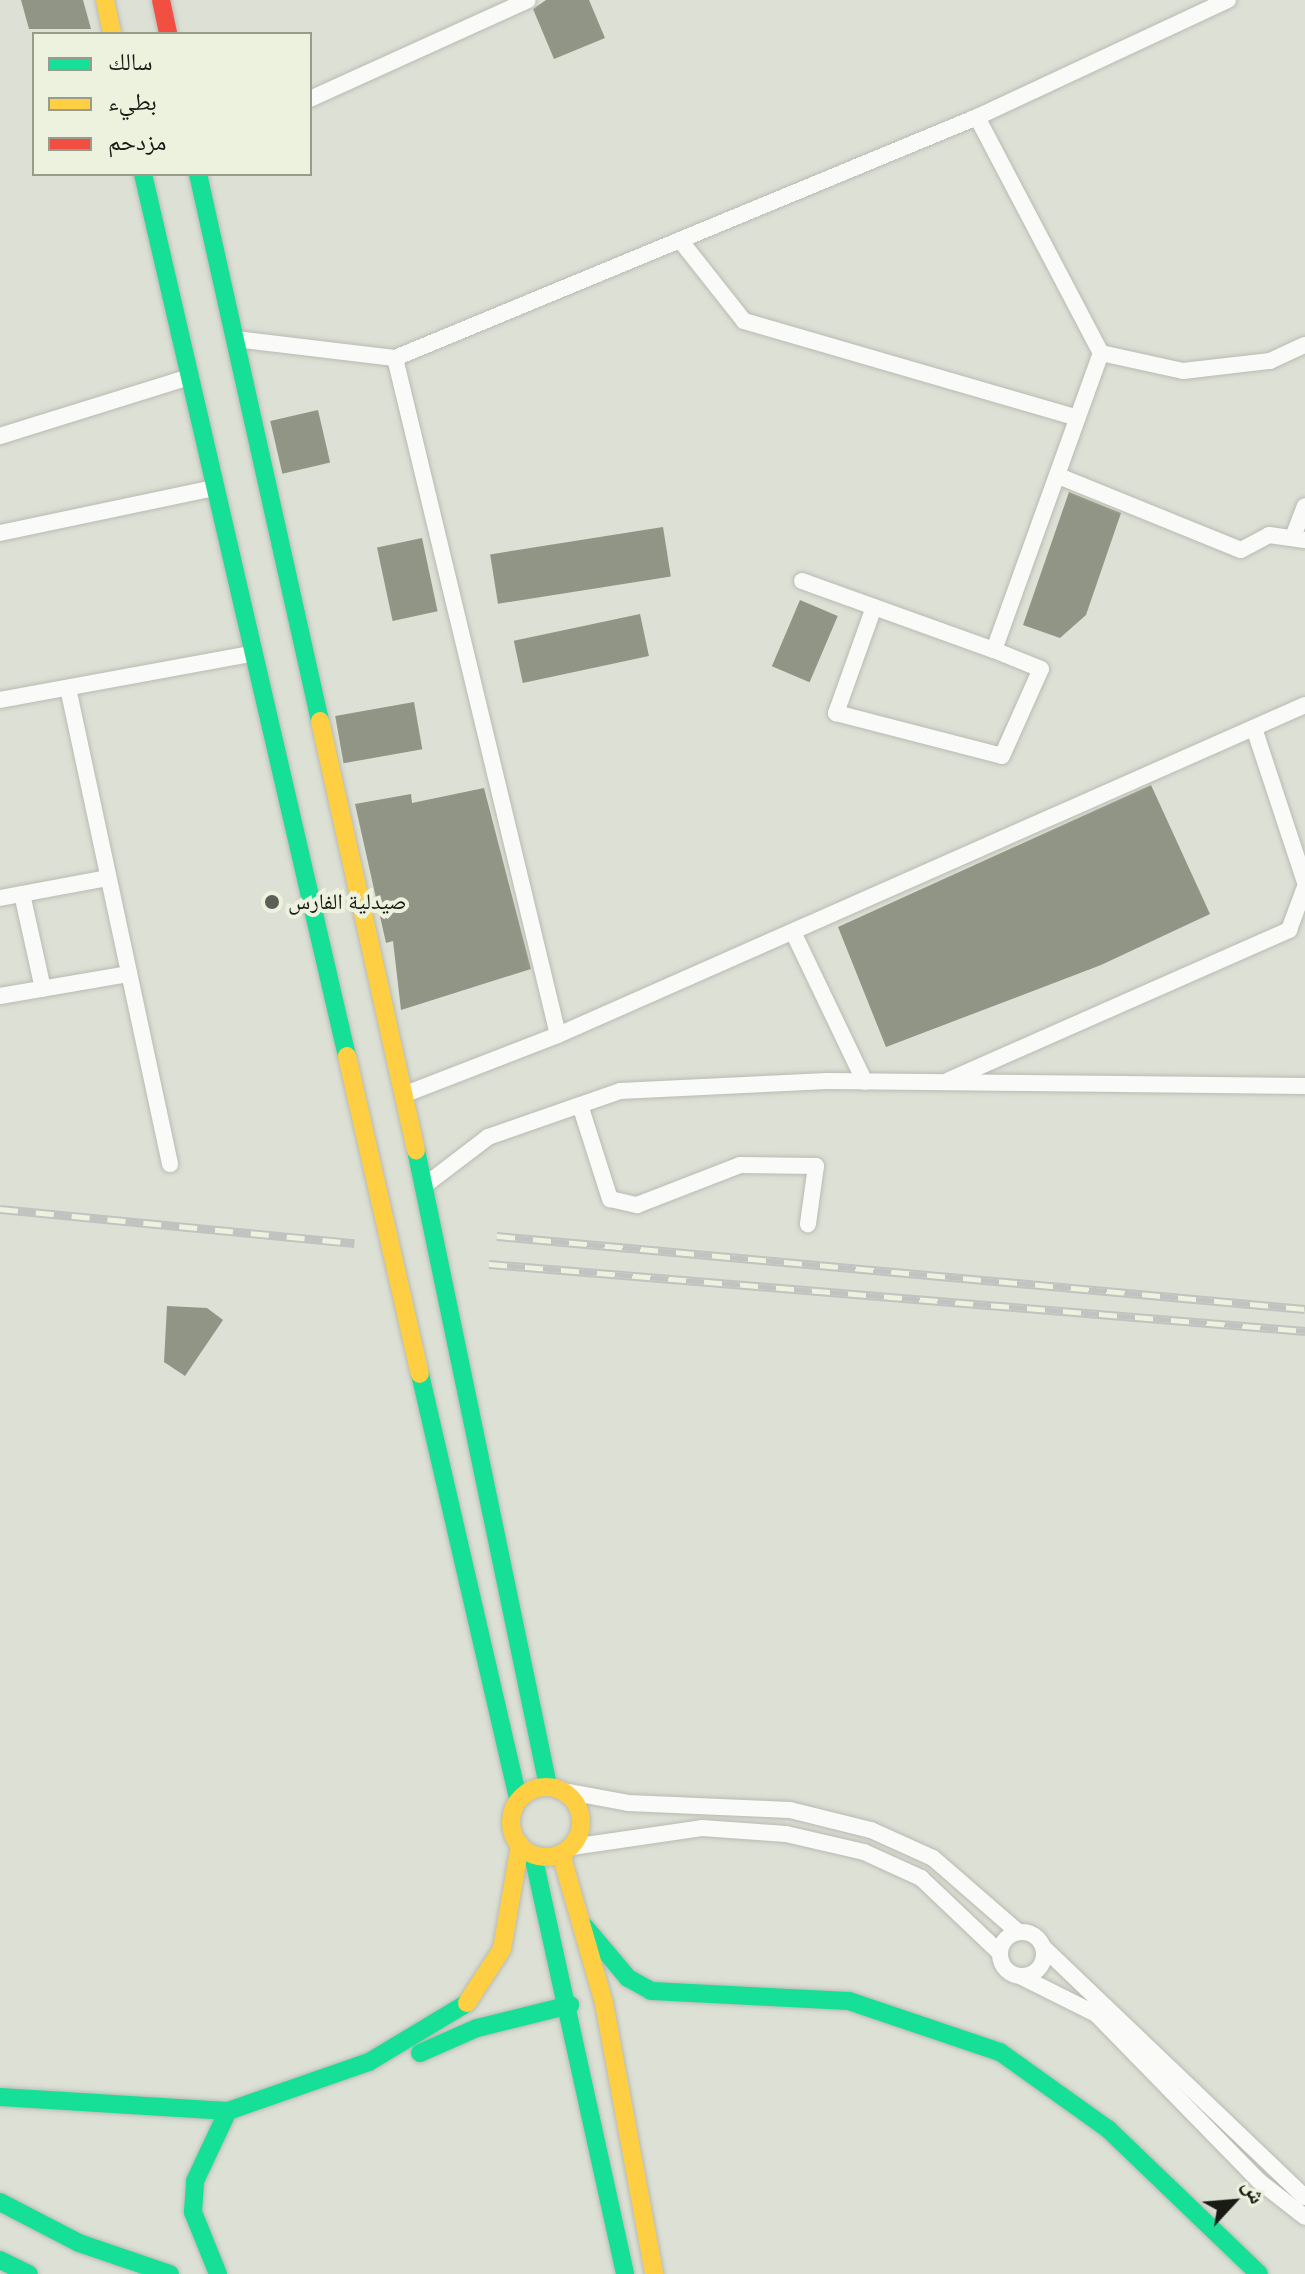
<!DOCTYPE html>
<meta charset="utf-8">
<style>
body{margin:0}
#map{position:relative;width:1305px;height:2274px;overflow:hidden;background:#dde0d5;font-family:Raleway,"Noto Naskh Arabic",sans-serif}
div>[style]{position:absolute}
.building>*{inset:0;background:#919585;transform-origin:0 0}
.roads{filter:drop-shadow(0 0 2px #b8bbb2) drop-shadow(0 0 2px #b8bbb2)}
.street>*{height:16px;margin:-8px;padding:0 8px;transform-origin:8px;border-radius:8px;background:#fafaf9}
.street>.ring{margin:-8px;padding:0;box-sizing:content-box;background:none;border:16px solid #fafaf9;border-radius:50%}
.fast>*{height:18px;margin:-9px;padding:0 9px;transform-origin:9px;border-radius:9px;background:#16e098}
.slow>*{height:18px;margin:-9px;padding:0 9px;transform-origin:9px;border-radius:9px;background:#ffcf43}
.slow>.ring{margin:-9px;padding:0;box-sizing:content-box;background:none;border:18px solid #ffcf43;border-radius:50%}
.jam>*{height:18px;margin:-9px;padding:0 9px;transform-origin:9px;border-radius:9px;background:#f24e42}
.rail>*{height:9px;margin-top:-4.5px;transform-origin:0;background:repeating-linear-gradient(90deg,#ecf2de 0 18px,#c2c3c0 0 36px);box-sizing:border-box;border-block:2px solid #c2c3c0}
.dots>*{width:22px;height:22px;translate:-50% -50%;box-sizing:border-box;border:4px solid #ecf2de;border-radius:50%}
span{translate:-50% -50%;white-space:nowrap;text-align:center;line-height:1.15;-webkit-text-stroke:8px #ecf2de;paint-order:stroke}
.poi-label{font-size:22px;color:#181a13}
.left{translate:0 -50%;text-align:left}
.legend{position:absolute;left:32px;top:32px;width:280px;height:144px;box-sizing:border-box;background:#ecf2de;border:2px solid #979c8d;margin:0;padding:10px 14px;list-style:none;font-size:24px;color:#181a13}
.legend li{display:flex;align-items:center;gap:16px;height:40px}
.legend b{width:40px;border:2px solid #979c8d}
.north{position:absolute;left:1193px;top:2162px;width:80px;height:80px;-webkit-text-stroke:6px #ecf2de;paint-order:stroke;rotate:64deg;font-size:22px;font-weight:700;line-height:32px;text-align:center;color:#181a13}
.north::after{content:'';display:block;margin:auto;width:28px;height:36px;background:#181a13;clip-path:polygon(50% 0,100% 100%,50% 72%,0 100%)}
</style>
<div id="map">
<div class="building">
<div style="clip-path:polygon(21px 0,83px 0,91px 29px,29px 29px)"></div>
<div style="clip-path:polygon(546px 0,589px 0,605px 38px,554px 59px,533px 9px)"></div>
<div style="left:318px;top:410px;width:54px;height:49px;rotate:77deg"></div>
<div style="clip-path:polygon(1069px 492px,1121px 513px,1086px 615px,1060px 638px,1023px 625px)"></div>
<div style="left:663px;top:527px;width:50px;height:175px;rotate:81deg"></div>
<div style="left:422px;top:538px;width:75px;height:46px;rotate:78deg"></div>
<div style="left:800px;top:600px;width:41px;height:72px;rotate:23deg"></div>
<div style="left:640px;top:614px;width:43px;height:129px;rotate:78deg"></div>
<div style="left:414px;top:702px;width:48px;height:80px;rotate:80deg"></div>
<div style="clip-path:polygon(1151px 785px,1210px 914px,1101px 965px,886px 1047px,838px 927px)"></div>
<div style="clip-path:polygon(484px 788px,531px 969px,401px 1010px,393px 941px,386px 943px,355px 804px,411px 794px,412px 803px)"></div>
<div style="clip-path:polygon(167px 1306px,207px 1308px,223px 1320px,185px 1376px,164px 1362px)"></div>
</div>
<div class="roads">
<div class="street">
<div style="left:310px;top:99px;width:239px;rotate:-24.4deg"></div>
<div style="left:977px;top:117px;width:267px;rotate:62.3deg"></div>
<div style="left:1101px;top:353px;width:84px;rotate:12.4deg"></div>
<div style="left:1183px;top:371px;width:88px;rotate:-6.6deg"></div>
<div style="left:1270px;top:361px;width:38px;rotate:-25deg"></div>
<div style="left:680px;top:240px;width:103px;rotate:51.7deg"></div>
<div style="left:744px;top:321px;width:347px;rotate:16.2deg"></div>
<div style="left:235px;top:339px;width:161px;rotate:6.8deg"></div>
<div style="left:395px;top:358px;width:630px;rotate:-22.49deg"></div>
<div style="left:977px;top:117px;width:277px;rotate:-25deg"></div>
<div style="left:395px;top:358px;width:696px;rotate:76.46deg"></div>
<div style="left:0;top:436px;width:198px;rotate:-17.3deg"></div>
<div style="left:1061px;top:477px;width:194px;rotate:22.1deg"></div>
<div style="left:1241px;top:550px;width:32px;rotate:-28deg"></div>
<div style="left:1269px;top:535px;width:36px;rotate:8deg"></div>
<div style="left:0;top:533px;width:218px;rotate:-11.9deg"></div>
<div style="left:1293px;top:537px;width:33px;rotate:-69deg"></div>
<div style="left:802px;top:581px;width:204px;rotate:19.8deg"></div>
<div style="left:994px;top:650px;width:316px;rotate:-70.2deg"></div>
<div style="left:874px;top:607px;width:113px;rotate:109.7deg"></div>
<div style="left:836px;top:713px;width:171px;rotate:14.5deg"></div>
<div style="left:1002px;top:756px;width:95px;rotate:-65.9deg"></div>
<div style="left:1041px;top:669px;width:51px;rotate:-158deg"></div>
<div style="left:68px;top:688px;width:487px;rotate:77.9deg"></div>
<div style="left:0;top:700px;width:254px;rotate:-10.4deg"></div>
<div style="left:1254px;top:728px;width:162px;rotate:71.7deg"></div>
<div style="left:22px;top:894px;width:97px;rotate:77.5deg"></div>
<div style="left:0;top:898px;width:110px;rotate:-10.5deg"></div>
<div style="left:793px;top:932px;width:166px;rotate:64.4deg"></div>
<div style="left:0;top:996px;width:131px;rotate:-9.7deg"></div>
<div style="left:949px;top:1080px;width:372px;rotate:-23.8deg"></div>
<div style="left:1289px;top:930px;width:46px;rotate:-69.6deg"></div>
<div style="left:403px;top:1095px;width:166px;rotate:-21.2deg"></div>
<div style="left:558px;top:1035px;width:817px;rotate:-23.83deg"></div>
<div style="left:580px;top:1105px;width:99px;rotate:72.3deg"></div>
<div style="left:610px;top:1199px;width:28px;rotate:13deg"></div>
<div style="left:637px;top:1205px;width:110px;rotate:-21.2deg"></div>
<div style="left:740px;top:1165px;width:76px;rotate:0.8deg"></div>
<div style="left:816px;top:1166px;width:59px;rotate:97.9deg"></div>
<div style="left:424px;top:1186px;width:81px;rotate:-37.4deg"></div>
<div style="left:488px;top:1137px;width:140px;rotate:-19.2deg"></div>
<div style="left:620px;top:1091px;width:207px;rotate:-2.8deg"></div>
<div style="left:827px;top:1081px;width:478px;rotate:0.6deg"></div>
<div style="left:564px;top:1791px;width:65px;rotate:10.6deg"></div>
<div style="left:628px;top:1803px;width:162px;rotate:2.5deg"></div>
<div style="left:790px;top:1810px;width:83px;rotate:13.9deg"></div>
<div style="left:871px;top:1830px;width:68px;rotate:24.3deg"></div>
<div style="left:933px;top:1858px;width:113px;rotate:41deg"></div>
<div style="left:572px;top:1847px;width:131px;rotate:-8.3deg"></div>
<div style="left:702px;top:1828px;width:84px;rotate:4.1deg"></div>
<div style="left:786px;top:1834px;width:80px;rotate:13deg"></div>
<div style="left:864px;top:1852px;width:63px;rotate:24.5deg"></div>
<div style="left:921px;top:1878px;width:108px;rotate:43.5deg"></div>
<div class="ring" style="left:1000px;top:1932px;width:28px;height:28px"></div>
<div style="left:1043px;top:1947px;width:362px;rotate:43.7deg"></div>
<div style="left:1022px;top:1977px;width:83px;rotate:26.6deg"></div>
<div style="left:1096px;top:2014px;width:233px;rotate:45.7deg"></div>
<div style="left:1259px;top:2181px;width:58px;rotate:38deg"></div>
</div>
<div class="fast">
<div style="left:143px;top:174px;width:905px;rotate:76.98deg"></div>
<div style="left:198px;top:174px;width:560px;rotate:77.43deg"></div>
<div style="left:416px;top:1150px;width:650px;rotate:78.27deg"></div>
<div style="left:420px;top:1374px;width:436px;rotate:77deg"></div>
<div style="left:533px;top:1855px;width:429px;rotate:77.6deg"></div>
<div style="left:585px;top:1927px;width:67px;rotate:49.9deg"></div>
<div style="left:628px;top:1978px;width:26px;rotate:29deg"></div>
<div style="left:651px;top:1991px;width:198px;rotate:2.9deg"></div>
<div style="left:849px;top:2001px;width:159px;rotate:18.7deg"></div>
<div style="left:1000px;top:2052px;width:133px;rotate:35.5deg"></div>
<div style="left:1108px;top:2129px;width:209px;rotate:43.8deg"></div>
<div style="left:420px;top:2053px;width:62px;rotate:-23.7deg"></div>
<div style="left:477px;top:2028px;width:96px;rotate:-13.9deg"></div>
<div style="left:0;top:2097px;width:228px;rotate:3.5deg"></div>
<div style="left:228px;top:2111px;width:149px;rotate:-19.2deg"></div>
<div style="left:369px;top:2062px;width:114px;rotate:-31deg"></div>
<div style="left:0;top:2202px;width:89px;rotate:27.4deg"></div>
<div style="left:79px;top:2243px;width:96px;rotate:18.8deg"></div>
<div style="left:0;top:2260px;width:32px;rotate:26deg"></div>
<div style="left:218px;top:2274px;width:67px;rotate:-112deg"></div>
<div style="left:193px;top:2212px;width:31px;rotate:-86deg"></div>
<div style="left:195px;top:2181px;width:77px;rotate:-64.8deg"></div>
</div>
<div class="slow">
<div style="left:105px;top:0;width:35px;rotate:78deg"></div>
<div style="left:320px;top:721px;width:440px;rotate:77.4deg"></div>
<div style="left:347px;top:1056px;width:326px;rotate:77.1deg"></div>
<div class="ring" style="left:511px;top:1787px;width:52px;height:52px"></div>
<div style="left:561px;top:1854px;width:155px;rotate:73.9deg"></div>
<div style="left:604px;top:2003px;width:276px;rotate:79.5deg"></div>
<div style="left:467px;top:2003px;width:64px;rotate:-57.1deg"></div>
<div style="left:502px;top:1949px;width:106px;rotate:-80.2deg"></div>
</div>
<div class="jam">
<div style="left:161px;top:0;width:35px;rotate:78deg"></div>
</div>
</div>
<div class="rail">
<div style="left:0;top:1209px;width:356px;rotate:5.5deg"></div>
<div style="left:497px;top:1236px;width:811px;rotate:5.16deg"></div>
<div style="left:489px;top:1264px;width:819px;rotate:4.69deg"></div>
</div>
<div class="dots">
<div style="left:272px;top:902px;background:#5d5f57"></div>
</div>
<div class="poi-label">
<span class="left" style="left:288px;top:902px">صيدلية الفارس</span>
</div>
<ul class="legend">
<li><b style="height:10px;background:#16e098"></b>سالك</li>
<li><b style="height:10px;background:#ffcf43"></b>بطيء</li>
<li><b style="height:10px;background:#f24e42"></b>مزدحم</li>
</ul>
<div class="north">ش</div>
</div>
